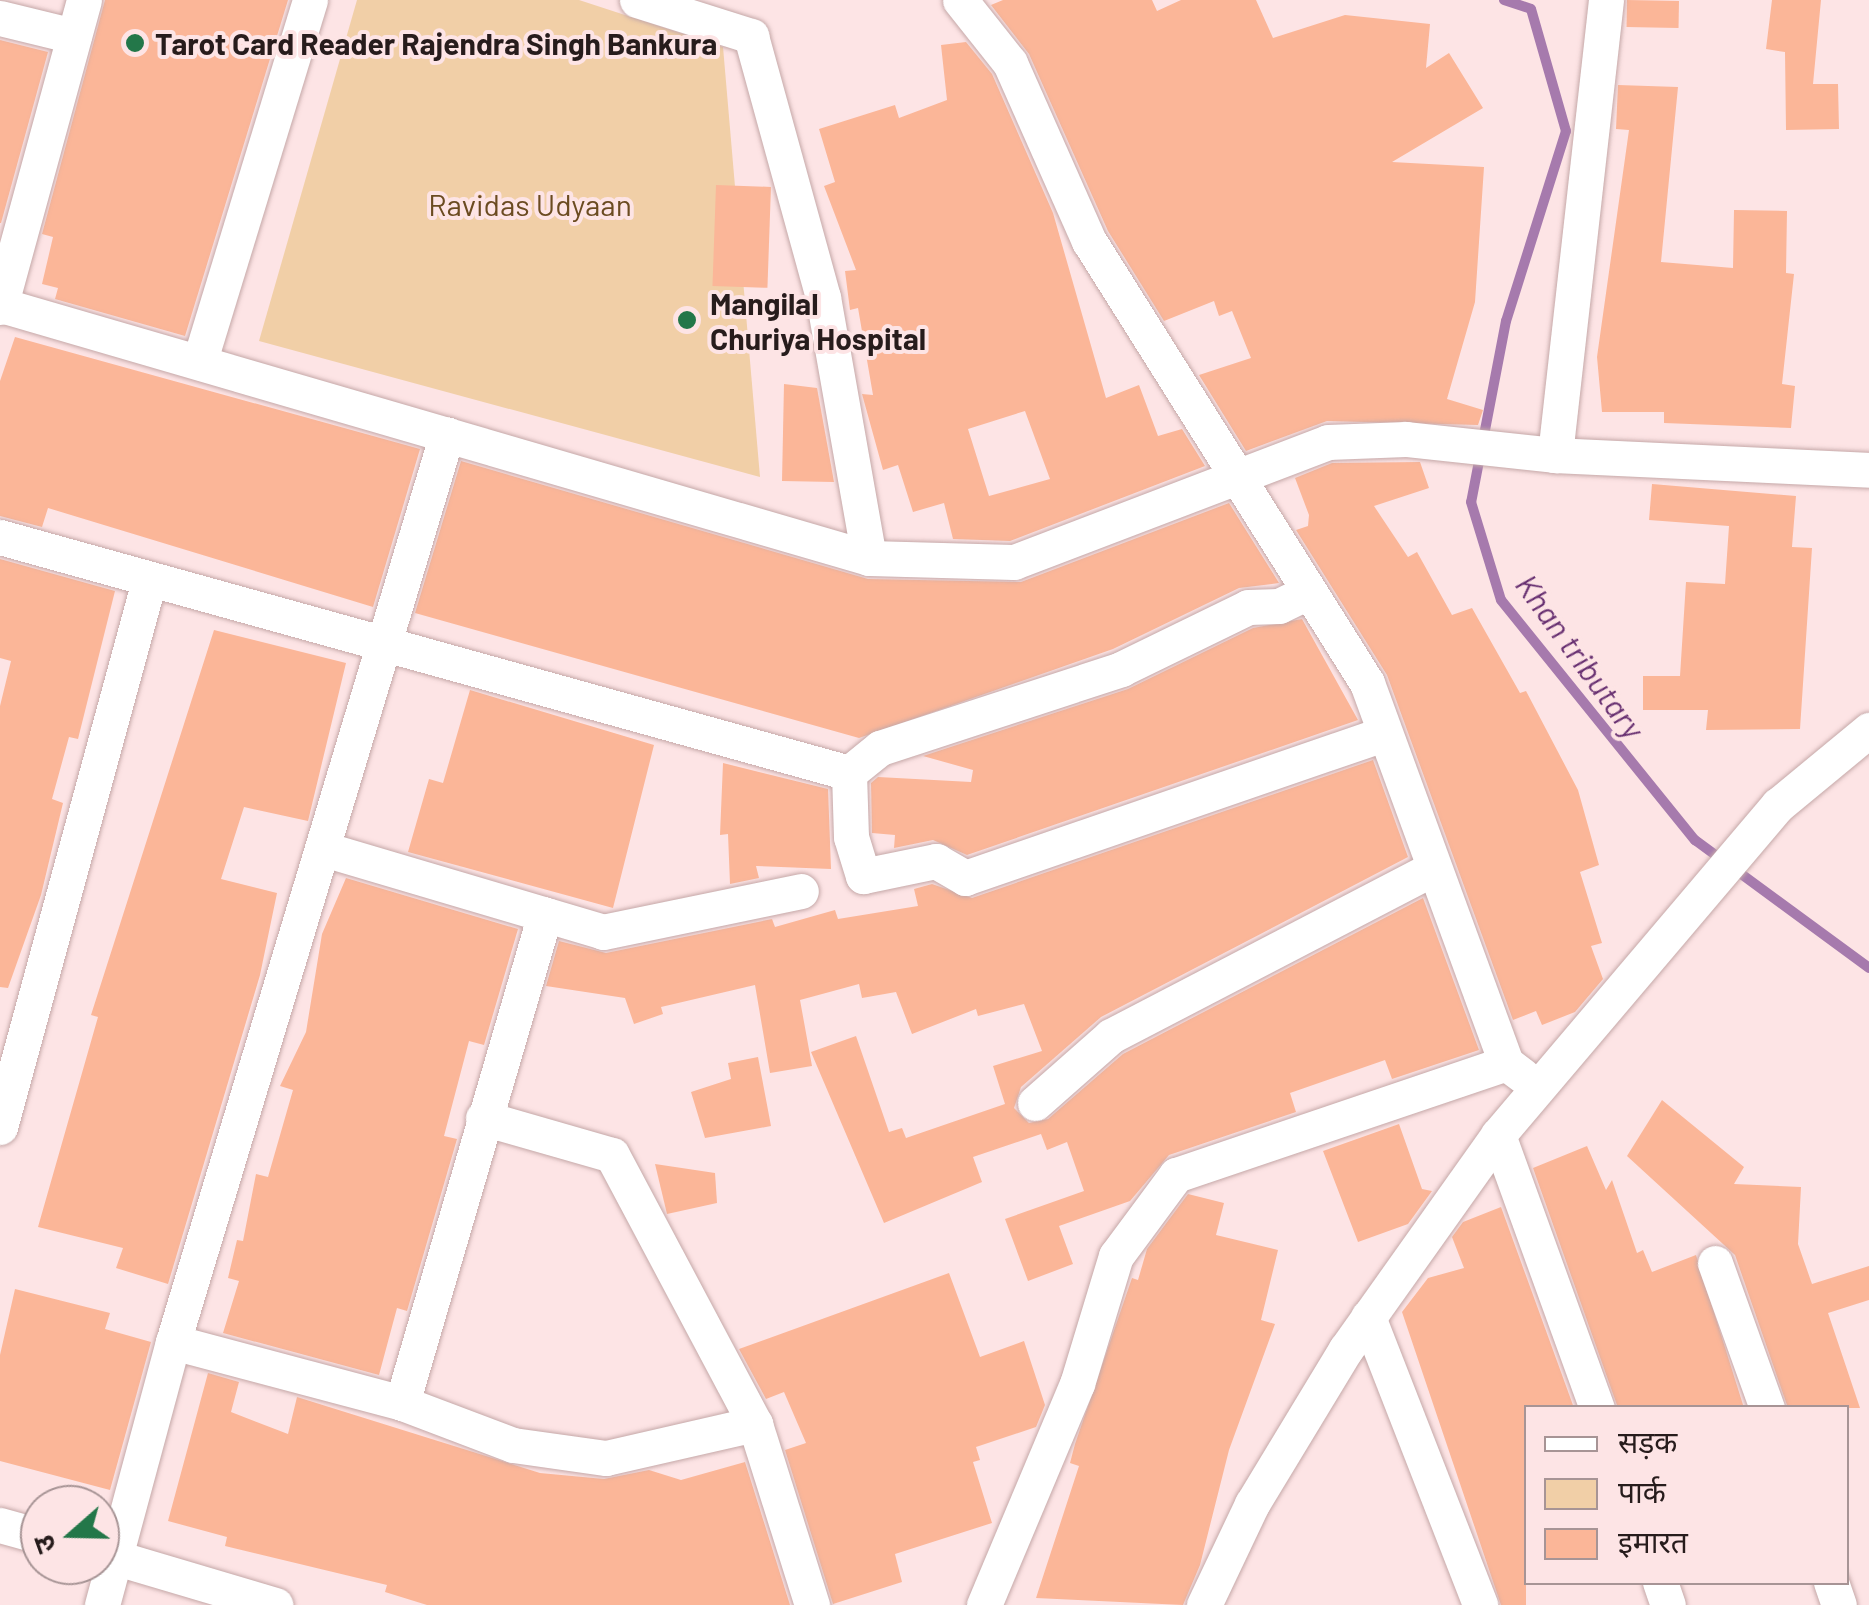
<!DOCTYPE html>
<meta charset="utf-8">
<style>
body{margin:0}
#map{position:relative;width:1869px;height:1605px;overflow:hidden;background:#fde4e5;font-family:Barlow,"Noto Sans Devanagari",sans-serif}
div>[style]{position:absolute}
.green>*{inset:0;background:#f1cfa7}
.stream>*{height:10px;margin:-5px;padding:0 5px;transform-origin:5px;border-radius:5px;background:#a67aad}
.building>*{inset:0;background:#fbb698;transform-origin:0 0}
.roads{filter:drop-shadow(0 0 2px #c5a8a8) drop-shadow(0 0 2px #c5a8a8)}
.minor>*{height:35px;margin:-17.5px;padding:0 17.5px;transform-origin:17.5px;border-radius:17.5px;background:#fff}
.dots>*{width:28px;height:28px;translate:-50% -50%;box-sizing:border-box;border:5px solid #fde4e5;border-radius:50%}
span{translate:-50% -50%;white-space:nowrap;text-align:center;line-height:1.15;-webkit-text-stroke:8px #fde4e5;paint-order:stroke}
.poi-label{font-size:30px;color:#271c1c;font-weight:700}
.left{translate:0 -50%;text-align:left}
.park-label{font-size:30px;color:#6b4b21}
.water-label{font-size:32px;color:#683071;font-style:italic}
.legend{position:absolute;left:1524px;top:1405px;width:325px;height:180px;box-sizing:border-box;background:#fde4e5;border:2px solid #a79495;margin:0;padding:12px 18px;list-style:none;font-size:30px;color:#271c1c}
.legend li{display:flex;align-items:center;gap:20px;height:50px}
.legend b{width:50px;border:2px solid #a79495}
.north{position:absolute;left:20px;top:1485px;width:100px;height:100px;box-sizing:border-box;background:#fde4e5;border:2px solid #a79495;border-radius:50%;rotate:250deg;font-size:28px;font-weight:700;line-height:40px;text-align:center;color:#271c1c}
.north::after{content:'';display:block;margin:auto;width:35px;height:45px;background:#237749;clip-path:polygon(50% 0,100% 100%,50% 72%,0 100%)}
</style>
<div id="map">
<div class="green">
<div style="clip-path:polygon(357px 0,579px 0,723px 47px,760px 477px,259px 341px)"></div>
</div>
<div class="stream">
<div style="left:1504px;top:0;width:28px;rotate:18deg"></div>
<div style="left:1531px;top:9px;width:127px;rotate:74deg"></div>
<div style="left:1566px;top:131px;width:199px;rotate:107.5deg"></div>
<div style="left:1506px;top:321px;width:184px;rotate:100.9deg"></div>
<div style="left:1471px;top:502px;width:102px;rotate:73deg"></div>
<div style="left:1501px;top:600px;width:309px;rotate:51.1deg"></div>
<div style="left:1695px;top:840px;width:216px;rotate:36.3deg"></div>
</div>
<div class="building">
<div style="clip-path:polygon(105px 0,288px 0,185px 336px,55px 299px,58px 288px,42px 284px,53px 237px,42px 234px)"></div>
<div style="clip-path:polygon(1003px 0,1152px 0,1157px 11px,1181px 0,1256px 0,1273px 38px,1345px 15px,1430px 24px,1426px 68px,1449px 53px,1483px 108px,1392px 162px,1484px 167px,1475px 302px,1447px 399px,1483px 410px,1478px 425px,1327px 421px,1246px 451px,1199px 375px,1251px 358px,1232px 311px,1219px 316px,1214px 301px,1164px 321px,1108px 231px,1029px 54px,991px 5px)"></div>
<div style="left:1627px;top:0;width:52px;height:27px;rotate:1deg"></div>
<div style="clip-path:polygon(1772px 0,1821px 0,1813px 84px,1838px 84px,1839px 129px,1786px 130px,1785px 52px,1766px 49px)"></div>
<div style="clip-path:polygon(0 40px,48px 52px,1px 223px,0 223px)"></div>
<div style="clip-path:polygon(evenodd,966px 42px,992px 74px,1053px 213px,1106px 398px,1139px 385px,1158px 436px,1182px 429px,1205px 466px,1010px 541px,953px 539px,944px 503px,913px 512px,898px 465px,883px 470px,862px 394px,873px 395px,858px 308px,850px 310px,845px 271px,856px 270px,824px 186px,835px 182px,819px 129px,895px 105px,899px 118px,947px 100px,941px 45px,966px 42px,1025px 411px,1050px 479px,989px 496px,968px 429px,1025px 411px)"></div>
<div style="clip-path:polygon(1618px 85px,1678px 87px,1661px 262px,1733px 268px,1734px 210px,1787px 211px,1786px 273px,1794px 274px,1782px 384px,1795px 386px,1791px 428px,1664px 423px,1664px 412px,1602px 412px,1597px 357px,1629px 130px,1616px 129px)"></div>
<div style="left:716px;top:185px;width:55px;height:101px;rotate:2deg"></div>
<div style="clip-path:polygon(15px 337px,420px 449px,373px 607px,48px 508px,42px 527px,0 516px,0 381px)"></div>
<div style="clip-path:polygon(784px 384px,817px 388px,834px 482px,782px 481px)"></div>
<div style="clip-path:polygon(461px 461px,868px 579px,1021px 582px,1229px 503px,1279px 583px,1239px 588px,1113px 649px,859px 738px,415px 613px)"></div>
<div style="clip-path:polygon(1420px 462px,1429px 488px,1374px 506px,1408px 557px,1417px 552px,1452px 615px,1472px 608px,1520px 693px,1526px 691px,1578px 790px,1599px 865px,1580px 872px,1602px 943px,1591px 946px,1603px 979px,1575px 1012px,1542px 1025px,1536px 1011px,1513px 1020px,1387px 675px,1296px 530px,1308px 526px,1309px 515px,1295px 478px,1332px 463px)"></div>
<div style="clip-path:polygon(1652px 484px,1796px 496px,1792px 547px,1812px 548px,1800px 729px,1706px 730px,1708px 710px,1643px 710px,1643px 676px,1680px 676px,1686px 582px,1725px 584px,1729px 526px,1649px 520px)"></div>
<div style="clip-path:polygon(0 559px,115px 591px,78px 739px,69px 737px,52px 799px,63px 803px,41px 895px,8px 988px,0 987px,0 706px,11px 661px,0 658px)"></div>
<div style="clip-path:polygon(1302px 619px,1358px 720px,967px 855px,933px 840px,894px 848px,895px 835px,872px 833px,871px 783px,878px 777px,971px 782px,973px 770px,923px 756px,1128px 689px,1253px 628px)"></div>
<div style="clip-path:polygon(214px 630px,346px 663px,308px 821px,244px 807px,221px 879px,277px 893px,260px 975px,168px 1284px,116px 1268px,123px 1248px,38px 1227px,98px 1017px,91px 1015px)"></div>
<div style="clip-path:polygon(470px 690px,654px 745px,613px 908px,408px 852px,429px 779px,443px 783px)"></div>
<div style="clip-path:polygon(1373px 760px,1408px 857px,1101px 1017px,1021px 1087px,1014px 1108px,1029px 1123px,1048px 1119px,1123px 1054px,1423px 898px,1479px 1050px,1392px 1079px,1385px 1060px,1290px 1093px,1296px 1112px,1169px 1155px,1130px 1201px,1059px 1226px,1073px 1264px,1028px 1281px,1005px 1219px,1084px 1191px,1067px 1142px,1047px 1150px,1041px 1134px,973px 1157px,982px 1182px,884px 1223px,811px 1052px,856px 1036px,889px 1132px,902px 1128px,906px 1138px,1005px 1104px,993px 1066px,1042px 1051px,1024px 1004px,978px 1016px,976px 1009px,912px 1034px,896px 992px,862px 998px,859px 984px,800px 1000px,812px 1066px,770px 1073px,755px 985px,661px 1007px,663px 1014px,634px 1024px,625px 998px,546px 986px,559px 941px,606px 953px,772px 919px,775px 927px,835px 910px,838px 919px,918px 906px,914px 889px,932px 884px,972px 898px)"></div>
<div style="clip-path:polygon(723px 763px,828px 789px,831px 869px,756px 866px,759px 878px,730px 884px,728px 834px,720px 835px)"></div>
<div style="clip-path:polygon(346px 878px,518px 929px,484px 1045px,469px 1041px,444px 1136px,457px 1139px,407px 1311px,397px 1308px,379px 1375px,223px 1333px,239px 1281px,228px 1278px,237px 1240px,243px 1241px,256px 1174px,268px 1177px,293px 1090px,280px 1086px,306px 1032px,322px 934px)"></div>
<div style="clip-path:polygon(758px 1057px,771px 1126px,705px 1138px,691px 1092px,731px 1079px,728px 1063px)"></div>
<div style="clip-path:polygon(1662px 1100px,1744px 1167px,1734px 1184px,1801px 1187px,1798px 1244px,1812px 1284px,1869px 1266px,1869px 1300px,1828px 1313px,1860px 1408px,1788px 1408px,1735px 1255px,1627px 1156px)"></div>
<div style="clip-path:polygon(1399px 1124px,1422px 1189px,1432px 1191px,1408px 1224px,1358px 1242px,1323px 1151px)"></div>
<div style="clip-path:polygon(1587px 1146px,1606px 1190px,1612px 1180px,1637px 1253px,1643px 1250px,1652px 1272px,1696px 1255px,1744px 1408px,1618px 1408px,1533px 1168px)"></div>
<div style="clip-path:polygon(655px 1164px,715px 1173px,717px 1203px,667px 1214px)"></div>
<div style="clip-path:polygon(1188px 1194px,1224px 1203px,1216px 1235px,1278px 1250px,1261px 1320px,1275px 1324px,1229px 1450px,1200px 1565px,1183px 1605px,1036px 1598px,1079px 1466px,1070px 1463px,1075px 1444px,1132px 1278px,1138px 1280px,1147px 1249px)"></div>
<div style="clip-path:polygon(1501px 1207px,1574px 1408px,1526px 1408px,1526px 1605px,1501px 1605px,1402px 1312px,1428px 1278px,1464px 1268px,1452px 1237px,1463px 1222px)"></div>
<div style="clip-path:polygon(949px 1273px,980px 1357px,1024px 1341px,1045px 1405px,1036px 1427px,976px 1447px,980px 1460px,973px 1462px,992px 1523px,895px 1554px,902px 1582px,833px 1604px,785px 1450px,806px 1443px,784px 1392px,766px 1399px,739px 1349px)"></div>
<div style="clip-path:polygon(15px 1289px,110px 1313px,105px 1329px,151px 1342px,110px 1490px,0 1461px,0 1355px)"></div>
<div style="clip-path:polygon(208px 1373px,239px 1382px,231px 1412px,288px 1434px,297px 1397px,540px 1473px,604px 1479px,649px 1470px,681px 1480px,745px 1462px,790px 1605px,427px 1605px,385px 1592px,387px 1585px,225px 1546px,227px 1537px,168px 1521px)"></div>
</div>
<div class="roads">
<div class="minor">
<div style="left:637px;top:0;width:120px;rotate:17.5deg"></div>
<div style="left:751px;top:36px;width:271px;rotate:74.6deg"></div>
<div style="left:823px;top:297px;width:265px;rotate:80deg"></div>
<div style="left:960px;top:0;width:80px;rotate:51.6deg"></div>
<div style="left:1010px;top:63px;width:195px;rotate:66.1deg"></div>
<div style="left:1089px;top:241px;width:522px;rotate:57.83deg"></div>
<div style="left:1367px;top:683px;width:405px;rotate:69.9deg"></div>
<div style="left:1606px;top:0;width:458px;rotate:96.4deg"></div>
<div style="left:1555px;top:455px;width:314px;rotate:2.7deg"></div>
<div style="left:0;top:18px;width:76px;rotate:13.7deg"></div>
<div style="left:1px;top:305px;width:904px;rotate:16.25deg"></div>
<div style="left:869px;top:558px;width:145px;rotate:1.6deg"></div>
<div style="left:1014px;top:562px;width:336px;rotate:-20.9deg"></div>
<div style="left:1328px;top:442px;width:78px;rotate:-2.2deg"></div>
<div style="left:1406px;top:439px;width:150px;rotate:6.1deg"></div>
<div style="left:0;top:307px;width:318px;rotate:-74.7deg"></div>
<div style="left:200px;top:360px;width:376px;rotate:-73deg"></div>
<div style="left:0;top:537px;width:881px;rotate:15.53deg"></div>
<div style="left:849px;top:773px;width:64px;rotate:88.2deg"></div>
<div style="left:851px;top:837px;width:41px;rotate:72.9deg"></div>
<div style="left:863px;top:876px;width:75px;rotate:-11.6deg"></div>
<div style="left:936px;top:861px;width:34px;rotate:30deg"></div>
<div style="left:965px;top:878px;width:442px;rotate:-19deg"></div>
<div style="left:849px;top:773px;width:40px;rotate:-39deg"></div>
<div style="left:880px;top:748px;width:254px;rotate:-18.1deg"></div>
<div style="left:1121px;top:669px;width:141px;rotate:-26deg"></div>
<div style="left:1248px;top:607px;width:31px;rotate:-2deg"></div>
<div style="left:1279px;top:606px;width:28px;rotate:-26deg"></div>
<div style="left:327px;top:850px;width:288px;rotate:16.5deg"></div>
<div style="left:603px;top:932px;width:202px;rotate:-11.7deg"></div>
<div style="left:1035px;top:1103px;width:101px;rotate:-41.4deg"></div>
<div style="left:1111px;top:1036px;width:360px;rotate:-27.5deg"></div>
<div style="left:483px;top:1118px;width:134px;rotate:16deg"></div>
<div style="left:612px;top:1155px;width:305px;rotate:62deg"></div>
<div style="left:755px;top:1424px;width:190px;rotate:72.5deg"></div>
<div style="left:0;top:1127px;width:566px;rotate:-74.74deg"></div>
<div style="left:1498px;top:1135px;width:290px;rotate:70.1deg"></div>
<div style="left:1715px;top:1263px;width:154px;rotate:70.3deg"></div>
<div style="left:1368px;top:1317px;width:309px;rotate:68.7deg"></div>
<div style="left:173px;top:1342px;width:237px;rotate:14.9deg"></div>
<div style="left:402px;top:1403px;width:119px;rotate:20.7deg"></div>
<div style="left:513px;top:1445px;width:94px;rotate:8deg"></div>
<div style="left:606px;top:1458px;width:153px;rotate:-12.9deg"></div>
<div style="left:402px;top:1403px;width:509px;rotate:-73.7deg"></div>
<div style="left:0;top:1525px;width:41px;rotate:15.4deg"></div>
<div style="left:100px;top:1553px;width:183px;rotate:16.5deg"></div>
<div style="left:1660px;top:1582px;width:24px;rotate:71deg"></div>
<div style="left:1831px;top:1582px;width:24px;rotate:71deg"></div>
<div style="left:102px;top:1605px;width:272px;rotate:-74.9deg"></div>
<div style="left:173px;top:1342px;width:948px;rotate:-73.21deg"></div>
<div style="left:984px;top:1605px;width:240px;rotate:-67.2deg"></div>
<div style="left:1077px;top:1384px;width:134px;rotate:-73.1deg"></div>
<div style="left:1116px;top:1256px;width:101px;rotate:-53.5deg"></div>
<div style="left:1176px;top:1175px;width:348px;rotate:-18.7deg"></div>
<div style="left:1506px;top:1063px;width:21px;rotate:37deg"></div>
<div style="left:1204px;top:1605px;width:112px;rotate:-64.6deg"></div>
<div style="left:1252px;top:1504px;width:181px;rotate:-58.8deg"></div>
<div style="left:1346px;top:1349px;width:262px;rotate:-54.6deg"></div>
<div style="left:1498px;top:1135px;width:433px;rotate:-49.7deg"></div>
<div style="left:1778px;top:805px;width:118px;rotate:-39.5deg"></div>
</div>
</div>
<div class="dots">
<div style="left:135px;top:43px;background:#237749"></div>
<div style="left:687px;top:320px;background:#237749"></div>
</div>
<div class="poi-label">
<span class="left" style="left:155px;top:43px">Tarot Card Reader Rajendra Singh Bankura</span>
<span class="left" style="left:710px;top:320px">Mangilal<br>Churiya Hospital</span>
</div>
<div class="park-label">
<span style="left:530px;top:204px">Ravidas Udyaan</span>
</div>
<div class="water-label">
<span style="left:1581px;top:656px;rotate:54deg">Khan tributary</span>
</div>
<ul class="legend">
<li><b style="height:12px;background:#fff"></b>सड़क</li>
<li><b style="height:28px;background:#f1cfa7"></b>पार्क</li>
<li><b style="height:28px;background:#fbb698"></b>इमारत</li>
</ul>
<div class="north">उ</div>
</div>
